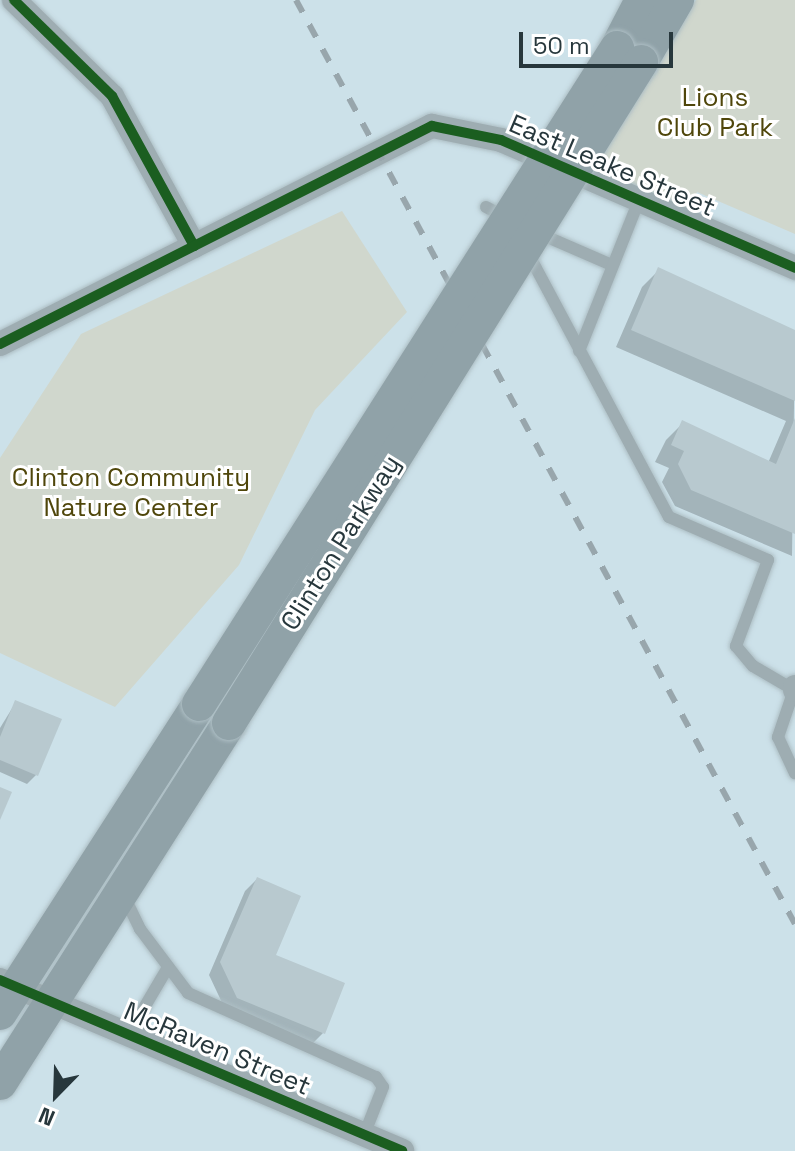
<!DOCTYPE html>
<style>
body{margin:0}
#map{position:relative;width:795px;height:1151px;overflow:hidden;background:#cce1e9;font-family:"Space Grotesk",sans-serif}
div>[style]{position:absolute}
.green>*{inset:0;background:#d0d7cd}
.shadow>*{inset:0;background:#0003}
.building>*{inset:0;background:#b8c9cf}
.roads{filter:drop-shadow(0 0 2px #adbec4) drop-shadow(0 0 2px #adbec4)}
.service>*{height:12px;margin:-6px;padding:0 6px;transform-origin:6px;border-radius:6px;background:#9eadb2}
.minor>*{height:24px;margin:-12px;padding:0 12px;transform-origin:12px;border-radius:12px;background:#9eadb2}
.secondary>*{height:34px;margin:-17px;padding:0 17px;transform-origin:17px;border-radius:17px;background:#90a2a8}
.rail>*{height:6px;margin-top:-3px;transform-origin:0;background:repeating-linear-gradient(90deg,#98a6ac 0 14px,transparent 0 28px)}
.bridges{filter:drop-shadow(0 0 2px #adbec4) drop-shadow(0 0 2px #adbec4)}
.secondary-bridge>*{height:34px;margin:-17px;padding:0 17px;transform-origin:17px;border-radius:17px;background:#90a2a8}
.cycleway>*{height:10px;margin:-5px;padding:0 5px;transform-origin:5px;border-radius:5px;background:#1b5e20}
span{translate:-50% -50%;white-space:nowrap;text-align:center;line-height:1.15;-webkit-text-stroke:6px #fff;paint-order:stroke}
.park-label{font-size:26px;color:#4f460a}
.street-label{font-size:26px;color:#27373c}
.north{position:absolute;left:16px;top:1055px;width:80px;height:80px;-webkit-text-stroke:6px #fff;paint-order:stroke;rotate:203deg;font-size:22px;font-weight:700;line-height:32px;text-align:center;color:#27373c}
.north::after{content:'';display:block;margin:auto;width:28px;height:36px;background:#27373c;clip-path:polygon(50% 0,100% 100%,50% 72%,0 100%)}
.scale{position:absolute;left:519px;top:32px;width:154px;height:36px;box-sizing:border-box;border:4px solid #27373c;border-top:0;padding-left:10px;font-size:24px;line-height:28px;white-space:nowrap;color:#27373c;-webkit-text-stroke:6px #fff;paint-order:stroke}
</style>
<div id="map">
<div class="green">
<div style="clip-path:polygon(696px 0,795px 0,795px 234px,697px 192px,688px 211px,585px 169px)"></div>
<div style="clip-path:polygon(342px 211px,407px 312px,315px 410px,239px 565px,115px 707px,0 653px,0 458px,81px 334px)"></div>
</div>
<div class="shadow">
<div style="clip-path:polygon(659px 270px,795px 332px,792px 556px,675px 506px,662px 482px,669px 468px,655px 462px,666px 440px,683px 423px,768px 463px,786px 421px,616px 347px,642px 287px)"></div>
<div style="clip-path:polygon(16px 702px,36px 775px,27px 784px,0 772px,0 728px)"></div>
<div style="clip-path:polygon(257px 879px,273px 956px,323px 1033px,311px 1045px,225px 1009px,209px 975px,245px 891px)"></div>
</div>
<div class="building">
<div style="clip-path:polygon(658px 267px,795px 330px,795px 401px,631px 330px)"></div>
<div style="clip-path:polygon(795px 418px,795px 534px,691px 490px,678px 464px,684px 451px,671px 445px,682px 420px,776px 464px)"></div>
<div style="clip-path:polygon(15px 700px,62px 719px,38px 776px,0 760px,0 737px)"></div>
<div style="clip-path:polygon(0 787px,12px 792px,0 820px)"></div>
<div style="clip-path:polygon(257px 877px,301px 896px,276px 955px,345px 983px,325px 1034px,237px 998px,220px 962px)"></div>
</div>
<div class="roads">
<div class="service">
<div style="left:486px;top:207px;width:24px;rotate:28deg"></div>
<div style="left:538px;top:233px;width:81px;rotate:23.4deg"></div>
<div style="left:529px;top:255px;width:297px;rotate:61.9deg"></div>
<div style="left:669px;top:517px;width:108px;rotate:23.5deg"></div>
<div style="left:768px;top:560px;width:92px;rotate:110.4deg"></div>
<div style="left:736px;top:646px;width:26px;rotate:50deg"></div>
<div style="left:753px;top:666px;width:48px;rotate:30.3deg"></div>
<div style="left:794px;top:690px;width:50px;rotate:108.8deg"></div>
<div style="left:778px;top:737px;width:40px;rotate:65deg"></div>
<div style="left:579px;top:351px;width:162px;rotate:-68.3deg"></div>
<div style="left:124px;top:896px;width:37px;rotate:64deg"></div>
<div style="left:140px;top:929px;width:80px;rotate:53.1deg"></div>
<div style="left:188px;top:993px;width:206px;rotate:24.1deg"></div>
<div style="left:376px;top:1077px;width:12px;rotate:55deg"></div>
<div style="left:383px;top:1087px;width:52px;rotate:111.6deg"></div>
<div style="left:128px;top:1035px;width:79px;rotate:-59.5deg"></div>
</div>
<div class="minor">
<div style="left:14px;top:0;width:137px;rotate:44.4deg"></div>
<div style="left:112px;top:96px;width:171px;rotate:61.3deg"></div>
<div style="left:0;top:344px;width:484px;rotate:-26.8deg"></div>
<div style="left:432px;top:126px;width:70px;rotate:11.5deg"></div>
<div style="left:501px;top:140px;width:321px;rotate:23.5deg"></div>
<div style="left:795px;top:687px;width:3px;rotate:90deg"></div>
<div style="left:0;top:980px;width:437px;rotate:23deg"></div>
</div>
<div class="secondary">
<div style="left:617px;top:48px;width:54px;rotate:-62.5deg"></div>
<div style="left:641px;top:62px;width:72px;rotate:-59.9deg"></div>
<div style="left:0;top:1013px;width:368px;rotate:-57.2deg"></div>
<div style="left:0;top:1083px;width:427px;rotate:-57.5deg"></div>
</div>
</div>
<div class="rail">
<div style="left:296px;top:0;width:1050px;rotate:61.63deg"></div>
</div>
<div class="bridges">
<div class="secondary-bridge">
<div style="left:199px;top:704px;width:778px;rotate:-57.49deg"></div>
<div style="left:229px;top:723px;width:779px;rotate:-58.06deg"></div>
</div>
</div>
<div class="cycleway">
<div style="left:14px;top:0;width:137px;rotate:44.4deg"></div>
<div style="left:112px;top:96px;width:171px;rotate:61.3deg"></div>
<div style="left:0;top:344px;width:484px;rotate:-26.8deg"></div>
<div style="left:432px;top:126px;width:70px;rotate:11.5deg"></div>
<div style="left:501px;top:140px;width:321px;rotate:23.5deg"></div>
<div style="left:0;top:980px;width:437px;rotate:23deg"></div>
</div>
<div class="park-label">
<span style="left:715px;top:113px">Lions<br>Club Park</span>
<span style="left:131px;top:493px">Clinton Community<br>Nature Center</span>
</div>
<div class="street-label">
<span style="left:612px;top:166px;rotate:23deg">East Leake Street</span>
<span style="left:341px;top:543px;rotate:-58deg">Clinton Parkway</span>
<span style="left:217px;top:1049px;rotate:23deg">McRaven Street</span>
</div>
<div class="north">N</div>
<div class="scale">50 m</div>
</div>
